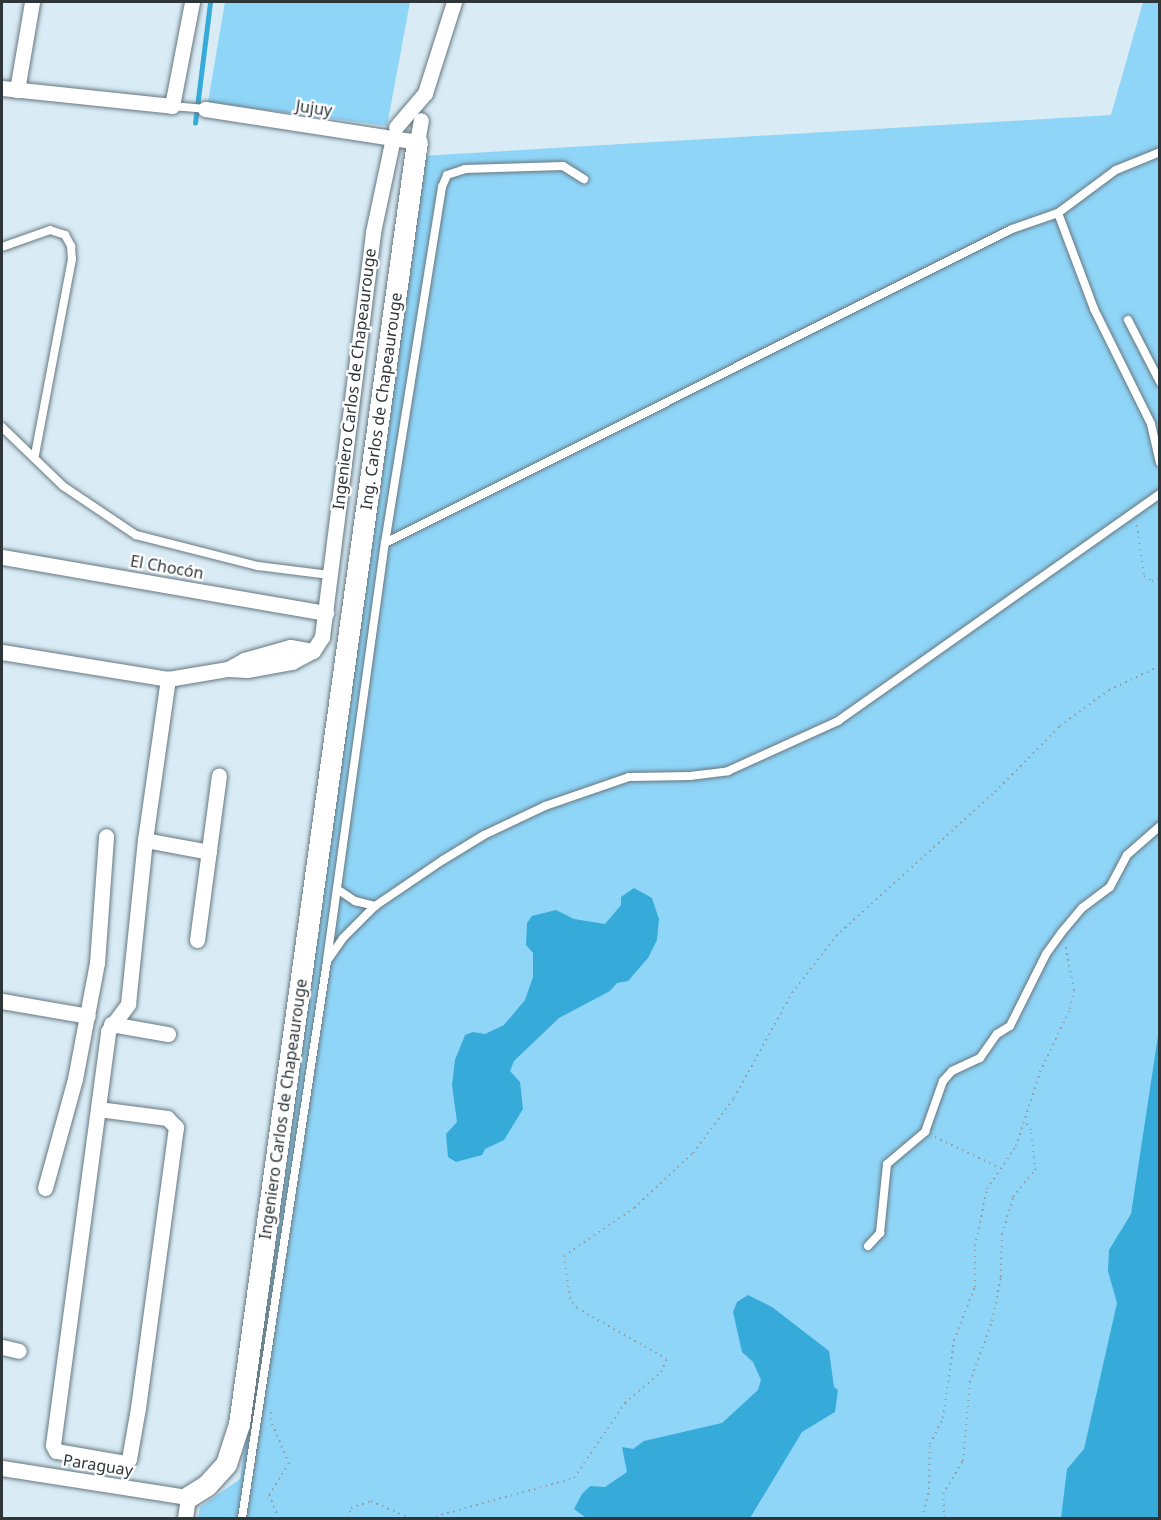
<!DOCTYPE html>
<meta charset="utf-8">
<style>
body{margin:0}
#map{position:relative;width:1161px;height:1520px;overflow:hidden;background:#d9ecf5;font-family:"Noto Sans",sans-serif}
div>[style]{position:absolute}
.green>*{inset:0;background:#8fd5f7}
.water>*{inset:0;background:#36abda}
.stream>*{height:4.5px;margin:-2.25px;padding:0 2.25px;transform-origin:2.25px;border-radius:2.25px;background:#36abda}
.path>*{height:2px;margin-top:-1px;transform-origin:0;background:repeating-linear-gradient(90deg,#8f9da4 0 1.5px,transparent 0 6px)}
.roads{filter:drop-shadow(0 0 2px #667780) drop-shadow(0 0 2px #667780)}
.lane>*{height:8px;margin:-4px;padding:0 4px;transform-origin:4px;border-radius:4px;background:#fff}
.street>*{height:15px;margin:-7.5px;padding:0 7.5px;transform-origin:7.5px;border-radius:7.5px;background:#fff}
.secondary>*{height:21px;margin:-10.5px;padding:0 10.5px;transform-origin:10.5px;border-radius:10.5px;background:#fff}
span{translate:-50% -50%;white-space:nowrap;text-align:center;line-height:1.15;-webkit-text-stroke:4.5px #fff;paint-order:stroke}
.street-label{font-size:16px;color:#2f363a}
.frame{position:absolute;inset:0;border:3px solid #2f363a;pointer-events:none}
</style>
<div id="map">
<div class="green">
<div style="clip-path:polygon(225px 2px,410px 2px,387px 126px,208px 102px)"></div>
<div style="clip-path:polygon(1143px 2px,1159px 2px,1159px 1518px,198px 1518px,200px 1507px,240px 1479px,421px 156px,1111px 115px)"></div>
</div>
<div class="water">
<div style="clip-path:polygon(634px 888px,652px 898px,659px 919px,657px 940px,648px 958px,628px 981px,617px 983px,610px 991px,559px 1018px,514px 1061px,510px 1071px,520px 1082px,523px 1109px,504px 1140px,485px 1149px,482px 1155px,456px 1162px,448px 1157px,446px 1134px,457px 1122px,452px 1085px,455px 1060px,465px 1035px,473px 1032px,485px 1034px,504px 1025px,525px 1000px,533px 977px,533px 953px,526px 945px,527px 923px,532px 916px,556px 910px,574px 919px,605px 924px,621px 905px,621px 897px)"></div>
<div style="clip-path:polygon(1159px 1029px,1159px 1518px,1061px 1518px,1067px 1469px,1084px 1449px,1117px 1303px,1108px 1271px,1109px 1250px,1131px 1214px)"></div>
<div style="clip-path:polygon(748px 1295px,772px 1307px,829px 1351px,834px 1387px,838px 1390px,835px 1412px,802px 1432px,750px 1518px,586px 1518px,574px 1509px,582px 1494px,590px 1486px,605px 1487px,627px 1472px,622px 1447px,633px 1449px,644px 1441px,722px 1423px,758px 1390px,761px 1380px,753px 1362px,742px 1352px,733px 1312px,737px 1302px)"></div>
</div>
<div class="stream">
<div style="left:195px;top:123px;width:122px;rotate:-82.9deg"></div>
</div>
<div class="path">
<div style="left:1137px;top:525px;width:51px;rotate:82.2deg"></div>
<div style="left:1144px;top:576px;width:9px;rotate:32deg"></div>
<div style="left:1152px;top:581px;width:9px;rotate:-21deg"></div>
<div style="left:935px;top:1137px;width:72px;rotate:25.5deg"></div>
<div style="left:271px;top:1412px;width:12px;rotate:85deg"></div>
<div style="left:272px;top:1424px;width:43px;rotate:66.4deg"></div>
<div style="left:289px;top:1463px;width:38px;rotate:122deg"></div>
<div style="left:269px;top:1495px;width:25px;rotate:67deg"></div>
<div style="left:349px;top:1518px;width:10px;rotate:-79deg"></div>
<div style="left:351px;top:1508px;width:21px;rotate:-19deg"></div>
<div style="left:371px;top:1501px;width:42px;rotate:24.1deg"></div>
<div style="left:430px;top:1518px;width:149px;rotate:-15.5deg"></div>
<div style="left:574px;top:1478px;width:91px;rotate:-55.8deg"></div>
<div style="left:625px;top:1403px;width:48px;rotate:-40.7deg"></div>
<div style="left:661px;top:1372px;width:14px;rotate:-65deg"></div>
<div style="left:667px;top:1359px;width:103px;rotate:-150.5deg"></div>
<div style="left:577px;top:1308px;width:11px;rotate:-128deg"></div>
<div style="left:570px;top:1299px;width:43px;rotate:-97.9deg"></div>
<div style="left:564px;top:1256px;width:85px;rotate:-34.4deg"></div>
<div style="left:634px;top:1208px;width:81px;rotate:-43deg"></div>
<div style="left:693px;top:1153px;width:69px;rotate:-53.3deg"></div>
<div style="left:734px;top:1098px;width:120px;rotate:-61.1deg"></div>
<div style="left:792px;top:993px;width:72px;rotate:-52.3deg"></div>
<div style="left:836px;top:936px;width:215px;rotate:-42.2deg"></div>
<div style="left:995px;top:792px;width:93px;rotate:-45.4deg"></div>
<div style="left:1060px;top:726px;width:61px;rotate:-36.3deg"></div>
<div style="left:1109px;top:690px;width:56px;rotate:-25.2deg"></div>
<div style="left:922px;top:1518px;width:30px;rotate:-76deg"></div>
<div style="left:929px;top:1489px;width:45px;rotate:-88.7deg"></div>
<div style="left:930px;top:1444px;width:29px;rotate:-63deg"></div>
<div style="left:943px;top:1418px;width:79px;rotate:-82deg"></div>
<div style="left:954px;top:1340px;width:57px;rotate:-68.4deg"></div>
<div style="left:975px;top:1287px;width:41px;rotate:-90deg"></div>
<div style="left:975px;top:1246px;width:58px;rotate:-78.1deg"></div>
<div style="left:987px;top:1189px;width:52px;rotate:-56deg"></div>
<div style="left:1016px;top:1146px;width:78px;rotate:-72deg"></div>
<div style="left:1040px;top:1072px;width:70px;rotate:-64.5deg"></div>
<div style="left:1070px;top:1009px;width:19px;rotate:-78deg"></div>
<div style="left:1074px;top:990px;width:47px;rotate:-101.1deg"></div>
<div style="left:944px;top:1518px;width:24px;rotate:-92deg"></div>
<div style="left:943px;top:1494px;width:39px;rotate:-59deg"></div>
<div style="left:963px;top:1461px;width:79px;rotate:-84.9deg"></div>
<div style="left:970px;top:1382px;width:65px;rotate:-70.2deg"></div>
<div style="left:992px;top:1321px;width:45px;rotate:-78.4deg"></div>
<div style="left:1001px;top:1277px;width:43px;rotate:-88.7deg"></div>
<div style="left:1002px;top:1234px;width:39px;rotate:-73deg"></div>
<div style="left:1013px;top:1197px;width:35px;rotate:-51deg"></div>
<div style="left:1035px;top:1170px;width:40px;rotate:-95.7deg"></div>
<div style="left:1031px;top:1130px;width:11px;rotate:-124deg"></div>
</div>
<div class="roads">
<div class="lane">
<div style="left:172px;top:106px;width:33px;rotate:5deg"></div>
<div style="left:1058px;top:213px;width:72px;rotate:-36.6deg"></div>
<div style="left:1116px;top:170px;width:48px;rotate:-22.2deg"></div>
<div style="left:2px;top:247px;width:51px;rotate:-19.5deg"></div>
<div style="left:50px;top:230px;width:16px;rotate:18deg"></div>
<div style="left:65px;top:235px;width:13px;rotate:61deg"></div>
<div style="left:71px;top:246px;width:13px;rotate:86deg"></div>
<div style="left:72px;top:259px;width:199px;rotate:100.7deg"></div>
<div style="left:1128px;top:320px;width:70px;rotate:62.7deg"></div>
<div style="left:2px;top:427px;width:85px;rotate:44deg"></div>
<div style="left:63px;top:486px;width:88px;rotate:33.9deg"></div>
<div style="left:136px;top:535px;width:126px;rotate:14.3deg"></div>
<div style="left:258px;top:566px;width:72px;rotate:7.2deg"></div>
<div style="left:385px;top:543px;width:701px;rotate:-26.6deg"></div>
<div style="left:1012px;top:229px;width:49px;rotate:-19.2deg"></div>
<div style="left:1058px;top:213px;width:103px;rotate:69.4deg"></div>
<div style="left:1094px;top:309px;width:128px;rotate:63.6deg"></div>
<div style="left:1151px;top:424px;width:39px;rotate:77deg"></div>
<div style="left:337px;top:889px;width:22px;rotate:34deg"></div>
<div style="left:355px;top:901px;width:21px;rotate:14deg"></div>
<div style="left:327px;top:960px;width:421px;rotate:-82.1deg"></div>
<div style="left:385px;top:543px;width:361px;rotate:-80.9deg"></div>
<div style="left:442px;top:187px;width:13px;rotate:-67deg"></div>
<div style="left:447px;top:175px;width:19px;rotate:-18deg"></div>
<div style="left:465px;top:169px;width:98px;rotate:-1.8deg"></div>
<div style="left:563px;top:166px;width:25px;rotate:32deg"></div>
<div style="left:868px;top:1246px;width:18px;rotate:-47deg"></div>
<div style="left:880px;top:1233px;width:69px;rotate:-84.2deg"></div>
<div style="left:887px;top:1164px;width:50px;rotate:-40.1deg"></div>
<div style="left:925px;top:1132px;width:54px;rotate:-70.6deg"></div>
<div style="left:943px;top:1081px;width:13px;rotate:-48deg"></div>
<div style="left:952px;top:1071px;width:31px;rotate:-25deg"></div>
<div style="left:980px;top:1058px;width:29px;rotate:-55deg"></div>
<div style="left:997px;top:1034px;width:15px;rotate:-32deg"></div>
<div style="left:1010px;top:1026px;width:80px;rotate:-63.4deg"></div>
<div style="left:1046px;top:954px;width:26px;rotate:-54deg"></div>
<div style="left:1061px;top:933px;width:33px;rotate:-50deg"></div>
<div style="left:1082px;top:908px;width:35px;rotate:-37deg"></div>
<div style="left:1110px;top:887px;width:36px;rotate:-62deg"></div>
<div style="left:1127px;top:855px;width:44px;rotate:-41.3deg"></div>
<div style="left:242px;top:1518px;width:563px;rotate:-81.32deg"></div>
<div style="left:327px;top:961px;width:28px;rotate:-55deg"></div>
<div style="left:343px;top:938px;width:45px;rotate:-45deg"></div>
<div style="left:375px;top:906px;width:82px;rotate:-34.1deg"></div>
<div style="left:443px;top:860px;width:48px;rotate:-31.4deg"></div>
<div style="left:484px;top:835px;width:68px;rotate:-25.4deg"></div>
<div style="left:545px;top:806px;width:89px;rotate:-19deg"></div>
<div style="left:629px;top:777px;width:61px;rotate:-0.9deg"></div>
<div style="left:690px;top:776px;width:38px;rotate:-7deg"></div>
<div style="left:728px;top:771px;width:121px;rotate:-24.4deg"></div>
<div style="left:838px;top:721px;width:394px;rotate:-35.2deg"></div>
</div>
<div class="street">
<div style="left:2px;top:88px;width:171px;rotate:6deg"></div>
<div style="left:172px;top:106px;width:106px;rotate:-79.1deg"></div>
<div style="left:17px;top:90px;width:89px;rotate:-80.3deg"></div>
<div style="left:205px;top:109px;width:215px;rotate:8.8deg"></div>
<div style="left:417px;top:142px;width:22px;rotate:-80deg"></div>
<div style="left:396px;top:127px;width:45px;rotate:-49.5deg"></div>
<div style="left:425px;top:93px;width:96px;rotate:-72.3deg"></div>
<div style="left:2px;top:557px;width:329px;rotate:9.8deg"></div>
<div style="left:2px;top:652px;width:168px;rotate:9.2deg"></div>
<div style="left:168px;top:679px;width:61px;rotate:-9.5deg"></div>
<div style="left:228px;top:669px;width:18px;rotate:-29deg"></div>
<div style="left:244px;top:660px;width:48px;rotate:-15.8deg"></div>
<div style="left:290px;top:647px;width:23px;rotate:10deg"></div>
<div style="left:228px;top:669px;width:19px;rotate:3deg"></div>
<div style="left:247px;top:670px;width:46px;rotate:-10.1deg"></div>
<div style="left:292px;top:662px;width:24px;rotate:-28deg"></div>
<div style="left:313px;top:651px;width:17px;rotate:-57deg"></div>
<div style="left:322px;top:637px;width:408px;rotate:-82.8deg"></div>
<div style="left:373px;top:232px;width:96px;rotate:-78deg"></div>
<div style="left:145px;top:840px;width:65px;rotate:10.6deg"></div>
<div style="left:197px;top:940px;width:166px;rotate:-82.4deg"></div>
<div style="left:2px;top:1001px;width:87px;rotate:9.9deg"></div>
<div style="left:111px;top:1024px;width:58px;rotate:10deg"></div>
<div style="left:98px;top:1109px;width:70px;rotate:7.4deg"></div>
<div style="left:167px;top:1118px;width:13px;rotate:45deg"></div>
<div style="left:176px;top:1127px;width:284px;rotate:97.7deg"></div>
<div style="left:138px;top:1408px;width:52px;rotate:100deg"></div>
<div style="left:129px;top:1459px;width:6px;rotate:135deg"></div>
<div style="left:125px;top:1463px;width:70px;rotate:-170.1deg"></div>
<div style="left:56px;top:1451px;width:7px;rotate:-117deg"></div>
<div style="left:53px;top:1445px;width:418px;rotate:-82.4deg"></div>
<div style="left:108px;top:1031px;width:34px;rotate:-53deg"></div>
<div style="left:128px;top:1004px;width:165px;rotate:-84.1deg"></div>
<div style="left:145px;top:840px;width:163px;rotate:-81.9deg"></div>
<div style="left:45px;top:1188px;width:113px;rotate:-74.6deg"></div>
<div style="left:75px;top:1079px;width:118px;rotate:-79.3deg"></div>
<div style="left:97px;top:963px;width:127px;rotate:-85.9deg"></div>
<div style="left:2px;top:1347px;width:17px;rotate:13deg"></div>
<div style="left:2px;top:1468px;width:188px;rotate:8.9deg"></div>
<div style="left:188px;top:1497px;width:21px;rotate:98deg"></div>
</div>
<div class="secondary">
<div style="left:188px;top:1497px;width:22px;rotate:-32deg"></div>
<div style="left:207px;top:1485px;width:28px;rotate:-48deg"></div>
<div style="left:226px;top:1464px;width:42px;rotate:-72deg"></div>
<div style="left:239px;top:1424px;width:1294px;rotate:-82.1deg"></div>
</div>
</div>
<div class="street-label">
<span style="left:314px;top:108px;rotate:8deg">Jujuy</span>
<span style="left:354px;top:379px;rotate:-83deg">Ingeniero Carlos de Chapeaurouge</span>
<span style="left:381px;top:401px;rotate:-82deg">Ing. Carlos de Chapeaurouge</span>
<span style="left:167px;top:567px;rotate:10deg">El Chocón</span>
<span style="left:283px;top:1109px;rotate:-82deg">Ingeniero Carlos de Chapeaurouge</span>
<span style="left:98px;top:1465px;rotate:9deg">Paraguay</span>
</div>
<div class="frame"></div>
</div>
